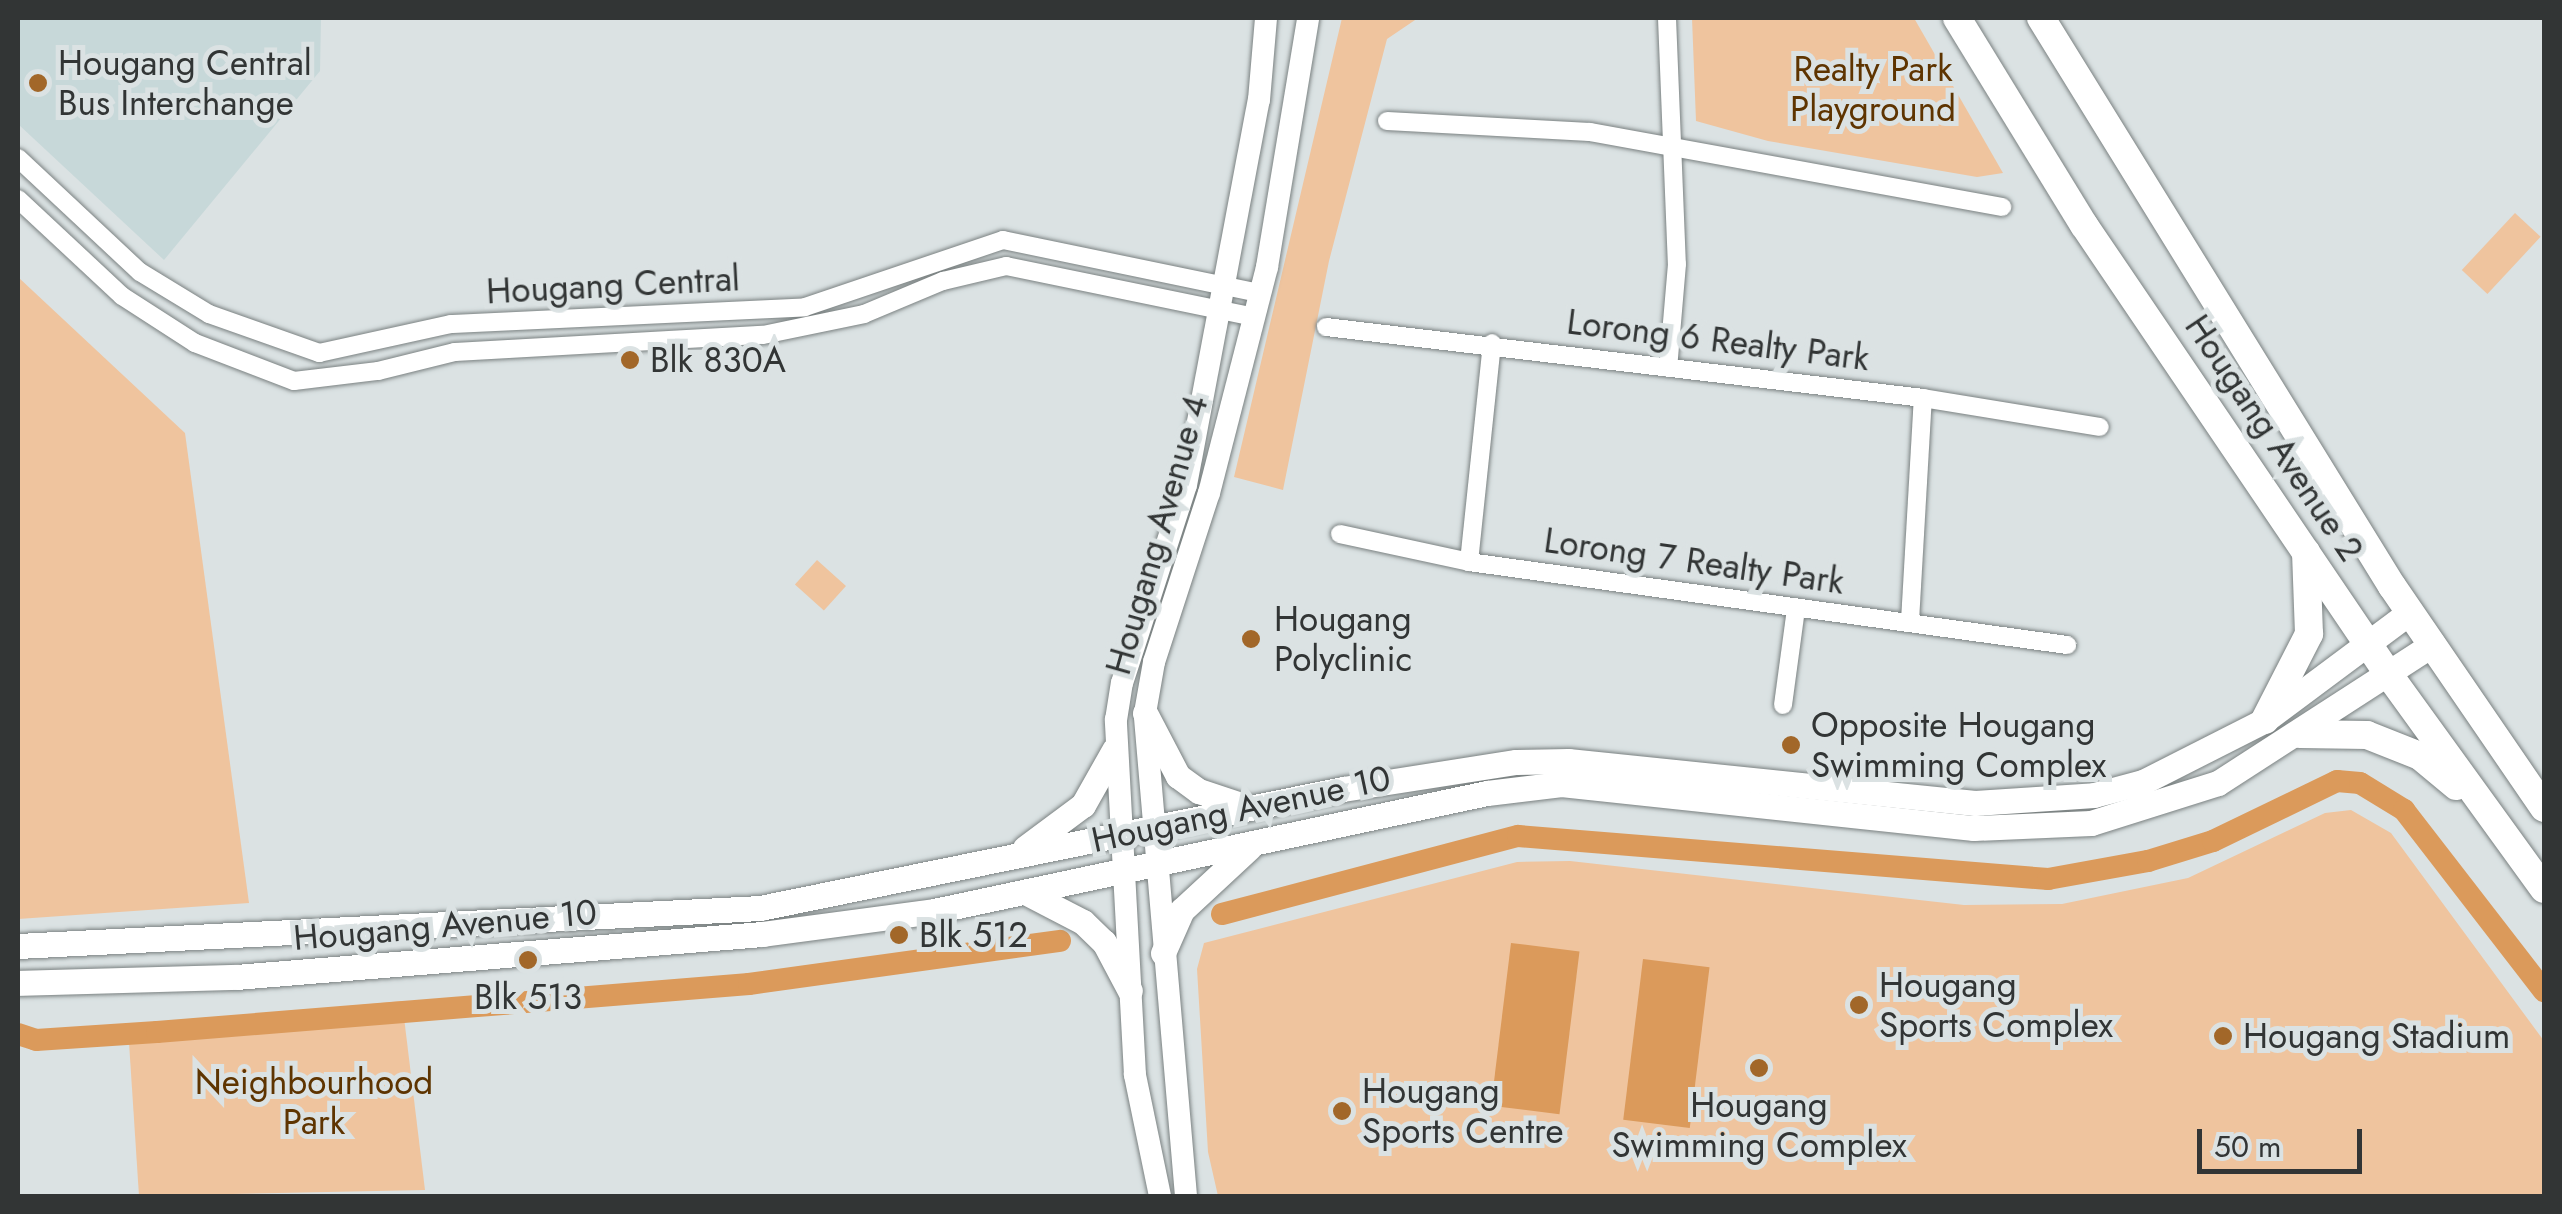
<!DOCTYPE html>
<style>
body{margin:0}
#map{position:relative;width:2562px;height:1214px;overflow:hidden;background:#dbe2e3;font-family:Jost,sans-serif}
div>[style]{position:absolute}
.built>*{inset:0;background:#c7d8d9}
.green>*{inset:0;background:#efc49e;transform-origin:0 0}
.water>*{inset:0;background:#db9a5b;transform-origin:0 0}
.canal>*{height:22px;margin:-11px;padding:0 11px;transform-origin:11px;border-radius:11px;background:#db9a5b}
.roads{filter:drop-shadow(0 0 2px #7a8181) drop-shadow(0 0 2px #7a8181)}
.minor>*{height:18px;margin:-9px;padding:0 9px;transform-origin:9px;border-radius:9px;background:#fff}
.tertiary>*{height:22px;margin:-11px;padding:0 11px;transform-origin:11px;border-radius:11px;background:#fff}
.secondary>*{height:25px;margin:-12.5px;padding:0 12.5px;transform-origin:12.5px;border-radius:12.5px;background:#fff}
.trunk>*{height:28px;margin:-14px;padding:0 14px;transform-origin:14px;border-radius:14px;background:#fff}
.dots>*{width:28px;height:28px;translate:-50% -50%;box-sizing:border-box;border:5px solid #dbe2e3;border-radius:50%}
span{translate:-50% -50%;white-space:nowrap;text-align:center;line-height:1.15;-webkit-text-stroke:10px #dbe2e3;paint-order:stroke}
.poi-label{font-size:35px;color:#323535}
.left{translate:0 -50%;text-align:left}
.park-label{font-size:35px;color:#5e3400}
.street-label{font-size:35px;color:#323535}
.frame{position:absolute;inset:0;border:20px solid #323535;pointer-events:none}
.scale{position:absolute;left:2197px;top:1129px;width:165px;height:45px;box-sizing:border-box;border:5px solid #323535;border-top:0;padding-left:12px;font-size:30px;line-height:35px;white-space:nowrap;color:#323535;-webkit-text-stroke:8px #dbe2e3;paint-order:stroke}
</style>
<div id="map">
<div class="built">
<div style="clip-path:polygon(18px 18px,321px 18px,320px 71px,164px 260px,18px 124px)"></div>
</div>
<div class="green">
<div style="clip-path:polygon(1342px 18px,1418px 18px,1387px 39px,1329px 261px,1283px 490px,1234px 477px)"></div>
<div style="clip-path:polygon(1692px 18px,1914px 18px,2003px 173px,1977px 177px,1768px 141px,1696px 121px)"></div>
<div style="left:2515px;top:213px;width:35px;height:78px;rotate:43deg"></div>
<div style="clip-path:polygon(18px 277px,185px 433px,249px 903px,18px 919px)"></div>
<div style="left:817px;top:560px;width:39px;height:33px;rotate:42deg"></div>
<div style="clip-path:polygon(2351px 810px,2391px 833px,2544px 1041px,2544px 1196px,1218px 1196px,1208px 1152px,1197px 969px,1204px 943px,1517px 862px,1570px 861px,1964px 905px,2062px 904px,2188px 878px,2325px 813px)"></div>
<div style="clip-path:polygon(402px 1001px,425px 1190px,139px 1196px,128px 1027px)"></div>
</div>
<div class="water">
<div style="left:1511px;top:943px;width:69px;height:164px;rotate:7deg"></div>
<div style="left:1643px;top:959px;width:67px;height:162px;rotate:7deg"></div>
</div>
<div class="canal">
<div style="left:1222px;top:914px;width:306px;rotate:-14.8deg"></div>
<div style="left:1518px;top:836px;width:532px;rotate:4.64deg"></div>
<div style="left:2048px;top:879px;width:102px;rotate:-10.2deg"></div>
<div style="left:2148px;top:861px;width:68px;rotate:-17.1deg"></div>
<div style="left:2213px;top:841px;width:138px;rotate:-25.8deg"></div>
<div style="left:2337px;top:781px;width:23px;rotate:5deg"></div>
<div style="left:2360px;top:783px;width:52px;rotate:31.5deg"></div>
<div style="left:2404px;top:810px;width:229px;rotate:52.3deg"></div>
<div style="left:18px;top:1034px;width:19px;rotate:18deg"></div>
<div style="left:36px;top:1040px;width:121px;rotate:-3.8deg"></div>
<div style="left:157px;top:1032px;width:594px;rotate:-4.64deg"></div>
<div style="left:749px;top:984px;width:314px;rotate:-7.9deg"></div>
</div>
<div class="roads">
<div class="minor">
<div style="left:1667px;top:18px;width:246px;rotate:87.7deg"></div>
<div style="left:1677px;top:264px;width:104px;rotate:94.9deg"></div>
<div style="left:1387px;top:121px;width:203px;rotate:3.1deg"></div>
<div style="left:1590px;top:132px;width:419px;rotate:10.3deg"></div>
<div style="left:18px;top:158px;width:167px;rotate:43.1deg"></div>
<div style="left:140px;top:272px;width:81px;rotate:31.3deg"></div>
<div style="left:209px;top:314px;width:117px;rotate:19.5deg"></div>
<div style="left:319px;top:353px;width:135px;rotate:-12.4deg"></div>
<div style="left:451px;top:324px;width:354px;rotate:-2.7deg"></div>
<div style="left:805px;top:307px;width:209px;rotate:-18.7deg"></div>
<div style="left:1003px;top:240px;width:262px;rotate:11.7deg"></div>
<div style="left:18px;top:199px;width:142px;rotate:43deg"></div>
<div style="left:122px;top:296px;width:87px;rotate:32.8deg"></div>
<div style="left:195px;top:343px;width:106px;rotate:21deg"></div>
<div style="left:294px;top:381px;width:85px;rotate:-6.8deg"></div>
<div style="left:378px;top:371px;width:79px;rotate:-13.9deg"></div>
<div style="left:455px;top:352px;width:308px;rotate:-3.2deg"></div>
<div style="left:763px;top:335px;width:103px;rotate:-11.7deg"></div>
<div style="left:864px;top:314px;width:86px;rotate:-22.7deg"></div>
<div style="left:943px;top:281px;width:65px;rotate:-13.4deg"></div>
<div style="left:1006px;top:266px;width:253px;rotate:11.6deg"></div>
<div style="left:1326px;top:327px;width:601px;rotate:6.78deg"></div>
<div style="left:1923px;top:398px;width:179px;rotate:9.3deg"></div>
<div style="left:1340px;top:534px;width:132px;rotate:12.2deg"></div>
<div style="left:1469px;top:562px;width:604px;rotate:7.9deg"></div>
<div style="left:1469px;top:562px;width:220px;rotate:-84deg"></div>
<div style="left:1910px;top:621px;width:223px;rotate:-86.7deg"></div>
<div style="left:1783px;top:705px;width:97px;rotate:-82.3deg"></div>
</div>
<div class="tertiary">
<div style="left:1160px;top:1196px;width:124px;rotate:-101.7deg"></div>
<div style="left:1135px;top:1075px;width:356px;rotate:-93.1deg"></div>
<div style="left:1116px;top:720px;width:37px;rotate:-81deg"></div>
<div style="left:1122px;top:683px;width:208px;rotate:-72.1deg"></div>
<div style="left:1186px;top:485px;width:392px;rotate:-79.3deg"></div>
<div style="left:1259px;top:100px;width:82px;rotate:-85.1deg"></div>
<div style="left:1186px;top:1196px;width:485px;rotate:-94.9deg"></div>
<div style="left:1145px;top:713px;width:52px;rotate:-80deg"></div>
<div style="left:1154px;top:662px;width:178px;rotate:-72deg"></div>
<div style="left:1209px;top:493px;width:233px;rotate:-75.6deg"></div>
<div style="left:1267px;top:267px;width:252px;rotate:-80.6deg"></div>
</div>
<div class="secondary">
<div style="left:1145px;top:713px;width:71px;rotate:62.4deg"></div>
<div style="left:1178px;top:776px;width:26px;rotate:36deg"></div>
<div style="left:1199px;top:791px;width:47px;rotate:18.4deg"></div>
<div style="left:1025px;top:848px;width:72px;rotate:-36.6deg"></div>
<div style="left:1083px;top:805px;width:63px;rotate:-60.6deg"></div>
<div style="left:1025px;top:892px;width:65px;rotate:27.3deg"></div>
<div style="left:1083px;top:922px;width:29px;rotate:44deg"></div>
<div style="left:1104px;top:942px;width:55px;rotate:62deg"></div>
<div style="left:18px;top:946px;width:743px;rotate:-2.93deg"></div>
<div style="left:760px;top:908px;width:595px;rotate:-11.54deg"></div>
<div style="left:1343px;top:789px;width:175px;rotate:-8.9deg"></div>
<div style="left:1516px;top:762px;width:52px;rotate:-1.1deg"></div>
<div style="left:1568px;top:761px;width:409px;rotate:5.9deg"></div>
<div style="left:1975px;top:803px;width:119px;rotate:-3.8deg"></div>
<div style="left:2094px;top:795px;width:51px;rotate:-14.9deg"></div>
<div style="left:2143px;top:782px;width:137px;rotate:-26.9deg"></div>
<div style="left:2265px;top:720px;width:181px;rotate:-36.7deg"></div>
<div style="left:1163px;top:953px;width:47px;rotate:-66.2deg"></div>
<div style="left:1182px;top:910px;width:91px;rotate:-42.8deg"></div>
<div style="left:18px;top:983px;width:218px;rotate:-1.6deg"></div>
<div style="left:236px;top:977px;width:528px;rotate:-4.67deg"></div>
<div style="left:762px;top:934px;width:174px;rotate:-7.6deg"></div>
<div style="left:934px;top:911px;width:565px;rotate:-12.05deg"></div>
<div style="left:1487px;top:793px;width:75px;rotate:-6.9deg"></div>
<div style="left:1561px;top:784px;width:415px;rotate:6.1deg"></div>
<div style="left:1974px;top:828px;width:117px;rotate:-2.4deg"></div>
<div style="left:2091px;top:823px;width:133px;rotate:-17.5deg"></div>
<div style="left:2218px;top:783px;width:256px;rotate:-32.9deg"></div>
</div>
<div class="trunk">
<div style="left:1957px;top:18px;width:243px;rotate:58.5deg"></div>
<div style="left:2084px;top:225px;width:544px;rotate:55.87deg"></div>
<div style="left:2389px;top:675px;width:264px;rotate:54.1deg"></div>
<div style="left:2041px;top:18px;width:668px;rotate:58.29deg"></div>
<div style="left:2392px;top:586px;width:269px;rotate:55.6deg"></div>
<div style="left:2265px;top:720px;width:97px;rotate:-62.9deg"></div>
<div style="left:2309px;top:634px;width:82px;rotate:-92.1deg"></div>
<div style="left:2300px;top:734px;width:67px;rotate:0.9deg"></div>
<div style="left:2367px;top:735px;width:57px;rotate:21.6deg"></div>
<div style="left:2420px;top:756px;width:47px;rotate:39.8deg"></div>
</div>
</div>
<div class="dots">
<div style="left:38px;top:83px;background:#a26729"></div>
<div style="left:630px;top:360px;background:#a26729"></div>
<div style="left:1251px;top:639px;background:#a26729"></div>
<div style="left:1791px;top:745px;background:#a26729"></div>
<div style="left:899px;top:935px;background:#a26729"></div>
<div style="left:528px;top:960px;background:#a26729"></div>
<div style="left:1859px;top:1005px;background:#a26729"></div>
<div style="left:2223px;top:1036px;background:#a26729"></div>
<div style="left:1759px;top:1068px;background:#a26729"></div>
<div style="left:1342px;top:1111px;background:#a26729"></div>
</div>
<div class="poi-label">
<span class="left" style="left:58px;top:83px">Hougang Central<br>Bus Interchange</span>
<span class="left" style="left:650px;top:360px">Blk 830A</span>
<span class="left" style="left:1274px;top:639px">Hougang<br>Polyclinic</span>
<span class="left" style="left:1811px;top:745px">Opposite Hougang<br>Swimming Complex</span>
<span class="left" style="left:919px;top:935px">Blk 512</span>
<span class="left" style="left:1879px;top:1005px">Hougang<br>Sports Complex</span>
<span style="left:528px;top:997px">Blk 513</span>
<span class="left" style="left:2243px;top:1036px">Hougang Stadium</span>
<span class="left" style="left:1362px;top:1111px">Hougang<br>Sports Centre</span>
<span style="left:1759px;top:1125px">Hougang<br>Swimming Complex</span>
</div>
<div class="park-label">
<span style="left:1873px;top:89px">Realty Park<br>Playground</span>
<span style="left:314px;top:1102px">Neighbourhood<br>Park</span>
</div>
<div class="street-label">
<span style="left:613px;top:285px;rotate:-3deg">Hougang Central</span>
<span style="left:1718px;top:340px;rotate:7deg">Lorong 6 Realty Park</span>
<span style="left:2274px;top:438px;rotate:56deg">Hougang Avenue 2</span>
<span style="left:1157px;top:535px;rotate:-74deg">Hougang Avenue 4</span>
<span style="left:1694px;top:561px;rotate:8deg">Lorong 7 Realty Park</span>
<span style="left:1241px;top:809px;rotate:-12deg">Hougang Avenue 10</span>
<span style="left:445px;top:925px;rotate:-5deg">Hougang Avenue 10</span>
</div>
<div class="frame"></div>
<div class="scale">50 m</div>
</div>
